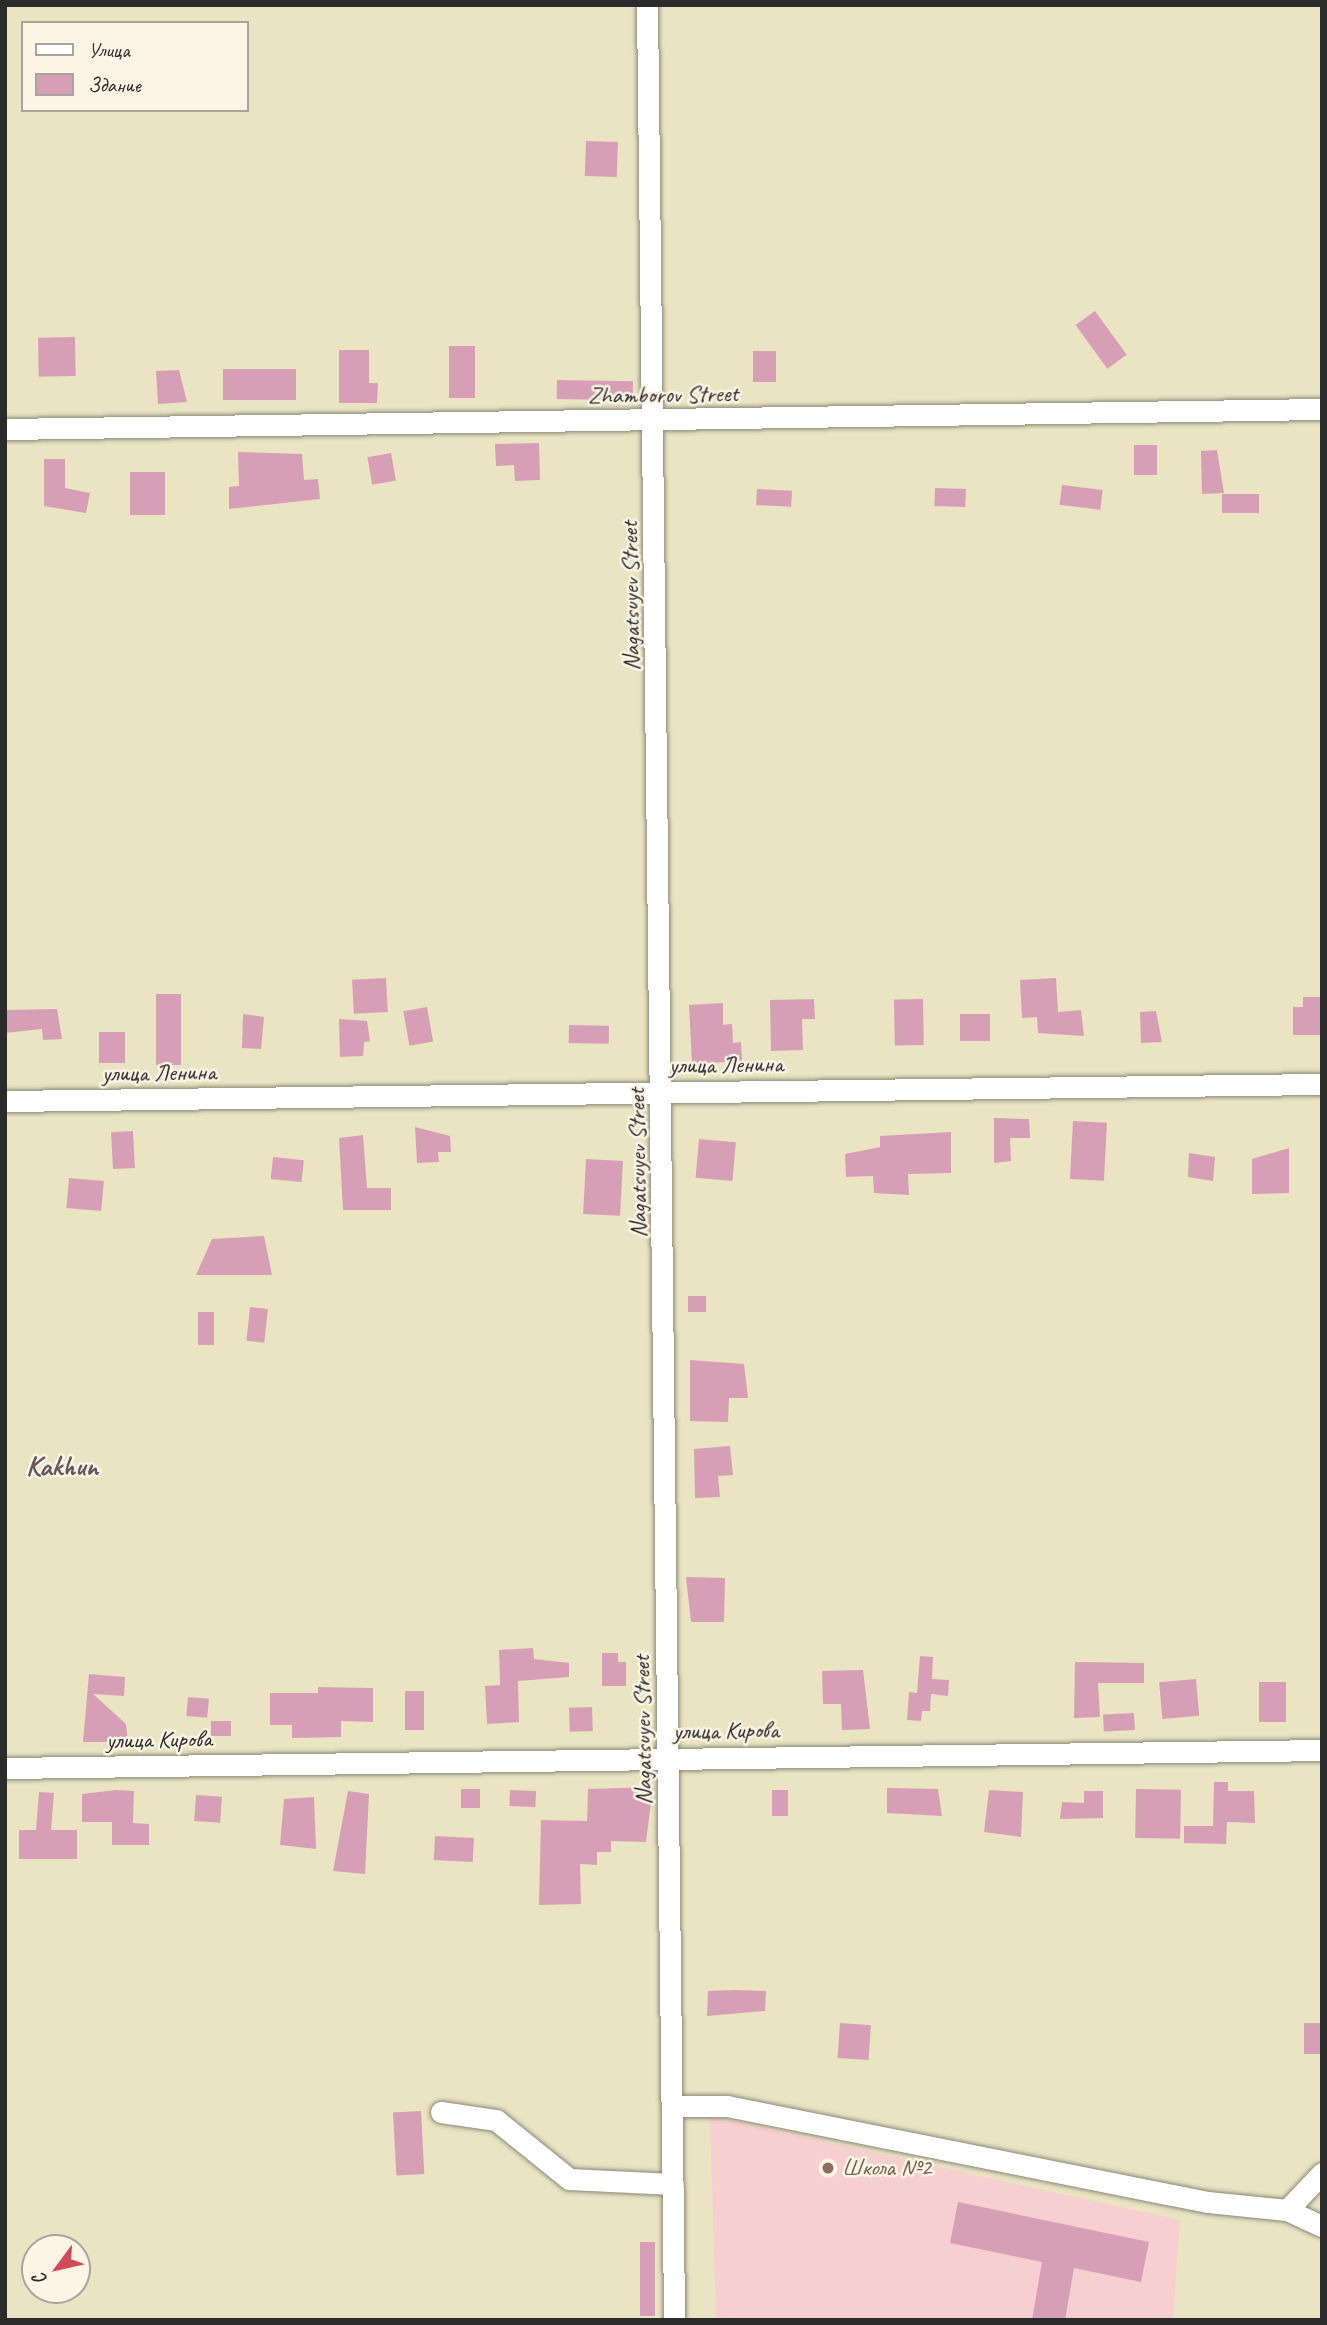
<!DOCTYPE html>
<meta charset="utf-8">
<style>
body{margin:0}
#map{position:relative;width:1327px;height:2325px;overflow:hidden;background:#eae4c3;font-family:Caveat,sans-serif}
div>[style]{position:absolute}
.built>*{inset:0;background:#f7cfd0}
.building>*{inset:0;background:#d79fb6;transform-origin:0 0}
.roads{filter:drop-shadow(0 0 2px #8a8877) drop-shadow(0 0 2px #8a8877)}
.minor>*{height:21px;margin:-10.5px;padding:0 10.5px;transform-origin:10.5px;border-radius:10.5px;background:#fff}
.dots>*{width:19px;height:19px;translate:-50% -50%;box-sizing:border-box;border:4px solid #fcf5e5;border-radius:50%}
span{translate:-50% -50%;white-space:nowrap;text-align:center;line-height:1.15;-webkit-text-stroke:5px #fcf5e5;paint-order:stroke}
.street-label{font-size:24px;color:#2b2b2b}
.education-label{font-size:24px;color:#785e54}
.left{translate:0 -50%;text-align:left}
.quarter-label{font-size:28px;color:#67545c;font-weight:700}
.frame{position:absolute;inset:0;border:7px solid #2b2b2b;pointer-events:none}
.legend{position:absolute;left:21px;top:21px;width:228px;height:91px;box-sizing:border-box;background:#fcf5e5;border:2px solid #a8a49b;margin:0;padding:9px 12px;list-style:none;font-size:21px;color:#2b2b2b}
.legend li{display:flex;align-items:center;gap:14px;height:35px}
.legend b{width:35px;border:2px solid #a8a49b}
.north{position:absolute;left:21px;top:2234px;width:70px;height:70px;box-sizing:border-box;background:#fcf5e5;border:2px solid #a8a49b;border-radius:50%;rotate:237deg;font-size:19px;font-weight:700;line-height:28px;text-align:center;color:#2b2b2b}
.north::after{content:'';display:block;margin:auto;width:24px;height:32px;background:#d1495b;clip-path:polygon(50% 0,100% 100%,50% 72%,0 100%)}
</style>
<div id="map">
<div class="built">
<div style="clip-path:polygon(710px 2116px,1180px 2220px,1173px 2320px,716px 2320px)"></div>
</div>
<div class="building">
<div style="left:586px;top:141px;width:32px;height:35px;rotate:2deg"></div>
<div style="left:1095px;top:311px;width:54px;height:24px;rotate:54deg"></div>
<div style="left:75px;top:337px;width:39px;height:37px;rotate:89deg"></div>
<div style="left:449px;top:346px;width:26px;height:52px"></div>
<div style="clip-path:polygon(339px 350px,369px 350px,369px 383px,378px 383px,377px 403px,339px 403px)"></div>
<div style="left:753px;top:351px;width:23px;height:31px"></div>
<div style="left:223px;top:369px;width:73px;height:31px"></div>
<div style="clip-path:polygon(179px 370px,187px 402px,158px 404px,156px 371px)"></div>
<div style="left:557px;top:380px;width:76px;height:19px;rotate:1deg"></div>
<div style="clip-path:polygon(539px 443px,540px 480px,515px 481px,514px 465px,496px 466px,495px 444px)"></div>
<div style="left:1157px;top:445px;width:30px;height:23px;rotate:90deg"></div>
<div style="clip-path:polygon(1217px 450px,1224px 493px,1202px 494px,1201px 451px)"></div>
<div style="clip-path:polygon(238px 452px,302px 454px,304px 480px,318px 479px,320px 499px,229px 509px,229px 487px,239px 486px)"></div>
<div style="left:391px;top:453px;width:28px;height:24px;rotate:80deg"></div>
<div style="clip-path:polygon(44px 459px,65px 459px,65px 488px,90px 493px,86px 513px,44px 506px)"></div>
<div style="left:130px;top:472px;width:35px;height:43px"></div>
<div style="left:1062px;top:485px;width:41px;height:20px;rotate:7deg"></div>
<div style="left:935px;top:488px;width:31px;height:18px;rotate:2deg"></div>
<div style="left:757px;top:489px;width:35px;height:16px;rotate:3deg"></div>
<div style="left:1222px;top:494px;width:37px;height:19px"></div>
<div style="left:386px;top:978px;width:34px;height:34px;rotate:87deg"></div>
<div style="clip-path:polygon(1056px 978px,1058px 1012px,1081px 1010px,1084px 1036px,1038px 1033px,1037px 1017px,1022px 1018px,1020px 980px)"></div>
<div style="left:156px;top:994px;width:25px;height:71px"></div>
<div style="clip-path:polygon(1303px 997px,1321px 997px,1322px 1035px,1293px 1035px,1293px 1007px,1303px 1007px)"></div>
<div style="clip-path:polygon(814px 999px,815px 1019px,802px 1019px,803px 1050px,771px 1051px,770px 1000px)"></div>
<div style="left:923px;top:999px;width:46px;height:29px;rotate:89deg"></div>
<div style="clip-path:polygon(723px 1003px,723px 1025px,732px 1024px,733px 1043px,741px 1042px,742px 1061px,692px 1064px,689px 1005px)"></div>
<div style="left:427px;top:1007px;width:35px;height:24px;rotate:80deg"></div>
<div style="clip-path:polygon(57px 1009px,62px 1039px,43px 1040px,42px 1029px,5px 1033px,5px 1010px)"></div>
<div style="clip-path:polygon(1156px 1011px,1162px 1042px,1141px 1043px,1140px 1012px)"></div>
<div style="clip-path:polygon(243px 1014px,264px 1017px,261px 1049px,242px 1048px)"></div>
<div style="left:960px;top:1014px;width:30px;height:27px"></div>
<div style="clip-path:polygon(339px 1019px,367px 1021px,370px 1041px,364px 1042px,363px 1056px,340px 1057px)"></div>
<div style="left:569px;top:1025px;width:40px;height:18px;rotate:1deg"></div>
<div style="left:99px;top:1032px;width:26px;height:31px"></div>
<div style="clip-path:polygon(994px 1118px,1029px 1119px,1030px 1138px,1010px 1138px,1011px 1161px,994px 1163px)"></div>
<div style="left:1073px;top:1121px;width:34px;height:58px;rotate:3deg"></div>
<div style="clip-path:polygon(415px 1127px,450px 1136px,451px 1152px,438px 1152px,439px 1162px,417px 1163px)"></div>
<div style="left:133px;top:1131px;width:37px;height:22px;rotate:87deg"></div>
<div style="clip-path:polygon(951px 1132px,951px 1173px,908px 1174px,909px 1195px,874px 1193px,873px 1176px,846px 1177px,845px 1154px,880px 1147px,880px 1136px)"></div>
<div style="clip-path:polygon(363px 1135px,367px 1188px,391px 1188px,391px 1210px,343px 1210px,339px 1138px)"></div>
<div style="left:699px;top:1139px;width:37px;height:39px;rotate:5deg"></div>
<div style="clip-path:polygon(1289px 1148px,1289px 1193px,1252px 1194px,1252px 1159px)"></div>
<div style="clip-path:polygon(1189px 1153px,1215px 1157px,1213px 1181px,1188px 1177px)"></div>
<div style="left:273px;top:1157px;width:31px;height:22px;rotate:6deg"></div>
<div style="left:586px;top:1159px;width:37px;height:55px;rotate:3deg"></div>
<div style="left:69px;top:1178px;width:35px;height:30px;rotate:5deg"></div>
<div style="clip-path:polygon(264px 1236px,272px 1275px,196px 1275px,212px 1239px)"></div>
<div style="left:706px;top:1296px;width:16px;height:18px;rotate:90deg"></div>
<div style="left:250px;top:1307px;width:18px;height:34px;rotate:6deg"></div>
<div style="left:198px;top:1312px;width:16px;height:33px"></div>
<div style="clip-path:polygon(690px 1360px,744px 1364px,748px 1398px,729px 1398px,728px 1422px,690px 1421px)"></div>
<div style="clip-path:polygon(730px 1446px,733px 1475px,718px 1476px,720px 1497px,695px 1498px,694px 1449px)"></div>
<div style="clip-path:polygon(686px 1577px,725px 1578px,724px 1622px,691px 1622px)"></div>
<div style="clip-path:polygon(533px 1648px,534px 1659px,569px 1663px,569px 1677px,518px 1681px,519px 1722px,487px 1724px,485px 1686px,500px 1685px,499px 1650px)"></div>
<div style="clip-path:polygon(602px 1653px,618px 1653px,618px 1662px,626px 1662px,626px 1686px,602px 1686px)"></div>
<div style="clip-path:polygon(920px 1656px,933px 1657px,932px 1679px,949px 1680px,948px 1696px,931px 1694px,930px 1711px,922px 1711px,921px 1721px,907px 1720px,909px 1692px,917px 1693px)"></div>
<div style="clip-path:polygon(1075px 1662px,1144px 1663px,1144px 1683px,1098px 1683px,1100px 1717px,1074px 1718px)"></div>
<div style="clip-path:polygon(863px 1670px,870px 1729px,842px 1730px,841px 1704px,823px 1704px,822px 1671px)"></div>
<div style="clip-path:polygon(89px 1674px,125px 1677px,124px 1696px,93px 1694px,126px 1724px,128px 1742px,83px 1742px)"></div>
<div style="left:1196px;top:1679px;width:37px;height:37px;rotate:85deg"></div>
<div style="left:1259px;top:1682px;width:27px;height:40px"></div>
<div style="clip-path:polygon(318px 1687px,373px 1688px,373px 1722px,341px 1721px,341px 1737px,292px 1738px,292px 1725px,270px 1725px,270px 1693px,318px 1693px)"></div>
<div style="left:405px;top:1691px;width:19px;height:39px"></div>
<div style="left:188px;top:1697px;width:21px;height:19px;rotate:5deg"></div>
<div style="left:592px;top:1707px;width:24px;height:23px;rotate:88deg"></div>
<div style="left:1134px;top:1713px;width:17px;height:31px;rotate:87deg"></div>
<div style="left:231px;top:1721px;width:15px;height:20px;rotate:90deg"></div>
<div style="clip-path:polygon(1214px 1782px,1228px 1782px,1228px 1791px,1254px 1791px,1255px 1823px,1227px 1822px,1226px 1844px,1184px 1843px,1184px 1826px,1213px 1826px)"></div>
<div style="clip-path:polygon(653px 1787px,646px 1842px,611px 1841px,611px 1852px,597px 1852px,597px 1865px,580px 1864px,581px 1904px,539px 1905px,541px 1820px,587px 1821px,588px 1789px)"></div>
<div style="clip-path:polygon(887px 1788px,938px 1789px,942px 1816px,887px 1813px)"></div>
<div style="left:480px;top:1789px;width:19px;height:19px;rotate:90deg"></div>
<div style="left:1136px;top:1789px;width:45px;height:49px;rotate:1deg"></div>
<div style="clip-path:polygon(116px 1790px,134px 1791px,133px 1823px,149px 1824px,149px 1845px,112px 1845px,112px 1822px,82px 1822px,82px 1794px)"></div>
<div style="left:510px;top:1790px;width:26px;height:16px;rotate:2deg"></div>
<div style="left:772px;top:1790px;width:16px;height:26px"></div>
<div style="clip-path:polygon(989px 1790px,1023px 1792px,1021px 1837px,984px 1832px)"></div>
<div style="clip-path:polygon(348px 1791px,369px 1794px,365px 1874px,333px 1871px)"></div>
<div style="clip-path:polygon(1084px 1791px,1103px 1791px,1103px 1818px,1060px 1819px,1062px 1802px,1084px 1803px)"></div>
<div style="clip-path:polygon(39px 1792px,54px 1793px,51px 1830px,77px 1830px,77px 1859px,19px 1859px,19px 1830px,36px 1830px)"></div>
<div style="left:196px;top:1795px;width:26px;height:26px;rotate:4deg"></div>
<div style="clip-path:polygon(314px 1797px,316px 1849px,280px 1845px,284px 1799px)"></div>
<div style="left:435px;top:1836px;width:39px;height:24px;rotate:3deg"></div>
<div style="clip-path:polygon(735px 1990px,766px 1991px,765px 2011px,707px 2016px,708px 1991px)"></div>
<div style="left:840px;top:2023px;width:31px;height:35px;rotate:4deg"></div>
<div style="left:1304px;top:2023px;width:18px;height:31px"></div>
<div style="left:421px;top:2111px;width:63px;height:28px;rotate:87deg"></div>
<div style="clip-path:polygon(958px 2202px,1149px 2242px,1141px 2282px,1074px 2268px,1065px 2320px,1032px 2320px,1042px 2262px,950px 2243px)"></div>
<div style="left:640px;top:2242px;width:15px;height:74px"></div>
</div>
<div class="roads">
<div class="minor">
<div style="left:647px;top:5px;width:2315px;rotate:89.33deg"></div>
<div style="left:5px;top:429px;width:1317px;rotate:-0.87deg"></div>
<div style="left:5px;top:1101px;width:1317px;rotate:-0.74deg"></div>
<div style="left:5px;top:1768px;width:1317px;rotate:-0.78deg"></div>
<div style="left:673px;top:2106px;width:54px"></div>
<div style="left:727px;top:2106px;width:490px;rotate:11.3deg"></div>
<div style="left:1208px;top:2202px;width:79px;rotate:5.8deg"></div>
<div style="left:1287px;top:2210px;width:38px;rotate:25deg"></div>
<div style="left:441px;top:2112px;width:56px;rotate:8.3deg"></div>
<div style="left:496px;top:2120px;width:94px;rotate:38.9deg"></div>
<div style="left:569px;top:2179px;width:104px;rotate:2.8deg"></div>
<div style="left:1287px;top:2210px;width:51px;rotate:-46.6deg"></div>
</div>
</div>
<div class="dots">
<div style="left:828px;top:2168px;background:#8d6e63"></div>
</div>
<div class="street-label">
<span style="left:663px;top:395px;rotate:-1deg">Zhamborov Street</span>
<span style="left:631px;top:596px;rotate:-91deg">Nagatsuyev Street</span>
<span style="left:726px;top:1065px;rotate:-1deg">улица Ленина</span>
<span style="left:159px;top:1073px;rotate:-1deg">улица Ленина</span>
<span style="left:638px;top:1163px;rotate:-91deg">Nagatsuyev Street</span>
<span style="left:643px;top:1730px;rotate:-91deg">Nagatsuyev Street</span>
<span style="left:726px;top:1731px;rotate:-1deg">улица Кирова</span>
<span style="left:159px;top:1740px;rotate:-1deg">улица Кирова</span>
</div>
<div class="education-label">
<span class="left" style="left:842px;top:2168px">Школа №2</span>
</div>
<div class="quarter-label">
<span style="left:62px;top:1466px">Kakhun</span>
</div>
<div class="frame"></div>
<ul class="legend">
<li><b style="height:9px;background:#fff"></b>Улица</li>
<li><b style="height:19px;background:#d79fb6"></b>Здание</li>
</ul>
<div class="north">С</div>
</div>
